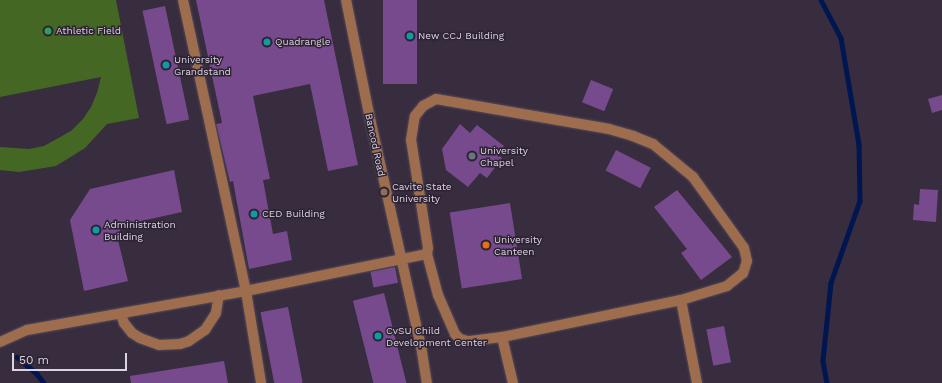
<!DOCTYPE html>
<style>
body{margin:0}
#map{position:relative;width:942px;height:383px;overflow:hidden;background:#382d3e;font-family:"Work Sans",sans-serif}
div>[style]{position:absolute}
.green>*{inset:0;background:#446823}
.stream>*{height:4.5px;margin:-2.25px;padding:0 2.25px;transform-origin:2.25px;border-radius:2.25px;background:#001651}
.building>*{inset:0;background:#764a8c;transform-origin:0 0}
.roads{filter:drop-shadow(0 0 1px #554b5b) drop-shadow(0 0 1px #554b5b)}
.minor>*{height:10px;margin:-5px;padding:0 5px;transform-origin:5px;border-radius:5px;background:#9e6d4d}
.dots>*{width:11px;height:11px;translate:-50% -50%;box-sizing:border-box;border:2px solid #2e2334;border-radius:50%}
span{translate:-50% -50%;white-space:nowrap;text-align:center;line-height:1.15;-webkit-text-stroke:3px #2e2334;paint-order:stroke}
.poi-label{font-size:10px;color:#dbd4df}
.left{translate:0 -50%;text-align:left}
.street-label{font-size:10px;color:#dbd4df}
.scale{position:absolute;left:12px;top:353px;width:115px;height:18px;box-sizing:border-box;border:2px solid #dbd4df;border-top:0;padding-left:5px;font-size:12px;line-height:14px;white-space:nowrap;color:#dbd4df;-webkit-text-stroke:3px #2e2334;paint-order:stroke}
</style>
<div id="map">
<div class="green">
<div style="clip-path:polygon(0 0,116px 0,139px 118px,107px 124px,85px 148px,56px 166px,19px 172px,0 170px,0 147px,29px 149px,44px 146px,71px 131px,83px 119px,91px 107px,97px 93px,101px 77px,0 97px)"></div>
</div>
<div class="stream">
<div style="left:821px;top:0;width:43px;rotate:62.2deg"></div>
<div style="left:841px;top:38px;width:108px;rotate:80.4deg"></div>
<div style="left:859px;top:144px;width:57px;rotate:89deg"></div>
<div style="left:860px;top:201px;width:87px;rotate:109.5deg"></div>
<div style="left:831px;top:283px;width:78px;rotate:95.9deg"></div>
<div style="left:823px;top:361px;width:22px;rotate:80deg"></div>
<div style="left:17px;top:357px;width:26px;rotate:40deg"></div>
<div style="left:37px;top:374px;width:11px;rotate:52deg"></div>
</div>
<div class="building">
<div style="clip-path:polygon(196px 0,324px 0,358px 165px,328px 171px,310px 84px,253px 96px,270px 179px,263px 180px,273px 234px,287px 231px,292px 260px,249px 269px,233px 181px,230px 182px,216px 124px,222px 123px)"></div>
<div style="left:383px;top:0;width:34px;height:84px"></div>
<div style="left:165px;top:6px;width:116px;height:23px;rotate:78deg"></div>
<div style="left:591px;top:80px;width:24px;height:24px;rotate:22deg"></div>
<div style="clip-path:polygon(942px 95px,942px 110px,932px 113px,928px 99px)"></div>
<div style="clip-path:polygon(460px 124px,470px 133px,477px 125px,504px 146px,497px 154px,502px 158px,487px 178px,480px 173px,468px 187px,446px 170px,442px 149px)"></div>
<div style="left:616px;top:150px;width:39px;height:23px;rotate:27deg"></div>
<div style="clip-path:polygon(174px 170px,182px 212px,123px 225px,117px 236px,128px 281px,84px 291px,70px 220px,90px 189px)"></div>
<div style="clip-path:polygon(920px 189px,938px 190px,936px 222px,913px 220px,914px 204px,919px 205px)"></div>
<div style="clip-path:polygon(677px 190px,732px 257px,701px 280px,681px 253px,687px 249px,654px 207px)"></div>
<div style="left:510px;top:203px;width:77px;height:61px;rotate:81deg"></div>
<div style="left:395px;top:267px;width:16px;height:25px;rotate:79deg"></div>
<div style="left:384px;top:293px;width:93px;height:32px;rotate:76deg"></div>
<div style="left:288px;top:307px;width:77px;height:28px;rotate:79deg"></div>
<div style="left:724px;top:326px;width:37px;height:18px;rotate:79deg"></div>
<div style="clip-path:polygon(224px 361px,228px 383px,131px 383px,130px 376px)"></div>
</div>
<div class="roads">
<div class="minor">
<div style="left:183px;top:0;width:298px;rotate:77.8deg"></div>
<div style="left:246px;top:291px;width:93px;rotate:80.7deg"></div>
<div style="left:346px;top:0;width:116px;rotate:78.6deg"></div>
<div style="left:369px;top:114px;width:238px;rotate:77.4deg"></div>
<div style="left:421px;top:346px;width:37px;rotate:81deg"></div>
<div style="left:681px;top:300px;width:85px;rotate:79.1deg"></div>
<div style="left:121px;top:314px;width:9px;rotate:72deg"></div>
<div style="left:124px;top:323px;width:13px;rotate:51deg"></div>
<div style="left:132px;top:333px;width:9px;rotate:32deg"></div>
<div style="left:140px;top:338px;width:20px;rotate:20deg"></div>
<div style="left:159px;top:345px;width:21px;rotate:-3deg"></div>
<div style="left:180px;top:344px;width:9px;rotate:-18deg"></div>
<div style="left:189px;top:341px;width:19px;rotate:-35deg"></div>
<div style="left:205px;top:330px;width:20px;rotate:-57deg"></div>
<div style="left:216px;top:313px;width:18px;rotate:-81deg"></div>
<div style="left:502px;top:337px;width:47px;rotate:76.6deg"></div>
<div style="left:0;top:342px;width:30px;rotate:-24deg"></div>
<div style="left:27px;top:330px;width:222px;rotate:-10.1deg"></div>
<div style="left:246px;top:291px;width:185px;rotate:-11.6deg"></div>
<div style="left:427px;top:254px;width:6px;rotate:-81deg"></div>
<div style="left:428px;top:248px;width:109px;rotate:-98.9deg"></div>
<div style="left:411px;top:140px;width:24px;rotate:-81deg"></div>
<div style="left:415px;top:116px;width:13px;rotate:-51deg"></div>
<div style="left:423px;top:106px;width:15px;rotate:-28deg"></div>
<div style="left:436px;top:99px;width:176px;rotate:9.8deg"></div>
<div style="left:609px;top:129px;width:25px;rotate:16deg"></div>
<div style="left:633px;top:136px;width:22px;rotate:22deg"></div>
<div style="left:653px;top:144px;width:52px;rotate:39.5deg"></div>
<div style="left:693px;top:177px;width:87px;rotate:54.3deg"></div>
<div style="left:744px;top:248px;width:13px;rotate:77deg"></div>
<div style="left:747px;top:261px;width:13px;rotate:108deg"></div>
<div style="left:743px;top:273px;width:21px;rotate:141deg"></div>
<div style="left:727px;top:286px;width:48px;rotate:163.1deg"></div>
<div style="left:681px;top:300px;width:183px;rotate:168.3deg"></div>
<div style="left:502px;top:337px;width:34px;rotate:173deg"></div>
<div style="left:468px;top:341px;width:8px;rotate:-166deg"></div>
<div style="left:460px;top:339px;width:7px;rotate:-135deg"></div>
<div style="left:455px;top:334px;width:43px;rotate:-113.6deg"></div>
<div style="left:438px;top:295px;width:42px;rotate:-105deg"></div>
</div>
</div>
<div class="dots">
<div style="left:48px;top:31px;background:#2e9e5b"></div>
<div style="left:410px;top:36px;background:#0f9aa8"></div>
<div style="left:267px;top:42px;background:#0f9aa8"></div>
<div style="left:166px;top:65px;background:#0f9aa8"></div>
<div style="left:472px;top:156px;background:#6b7280"></div>
<div style="left:384px;top:192px;background:#8d6e63"></div>
<div style="left:254px;top:214px;background:#0f9aa8"></div>
<div style="left:96px;top:230px;background:#0f9aa8"></div>
<div style="left:486px;top:245px;background:#e8710a"></div>
<div style="left:378px;top:336px;background:#0f9aa8"></div>
</div>
<div class="poi-label">
<span class="left" style="left:56px;top:31px">Athletic Field</span>
<span class="left" style="left:418px;top:36px">New CCJ Building</span>
<span class="left" style="left:275px;top:42px">Quadrangle</span>
<span class="left" style="left:174px;top:65px">University<br>Grandstand</span>
<span class="left" style="left:480px;top:156px">University<br>Chapel</span>
<span class="left" style="left:392px;top:192px">Cavite State<br>University</span>
<span class="left" style="left:262px;top:214px">CED Building</span>
<span class="left" style="left:104px;top:230px">Administration<br>Building</span>
<span class="left" style="left:494px;top:245px">University<br>Canteen</span>
<span class="left" style="left:386px;top:336px">CvSU Child<br>Development Center</span>
</div>
<div class="street-label">
<span style="left:375px;top:145px;rotate:78deg">Bancod Road</span>
</div>
<div class="scale">50 m</div>
</div>
